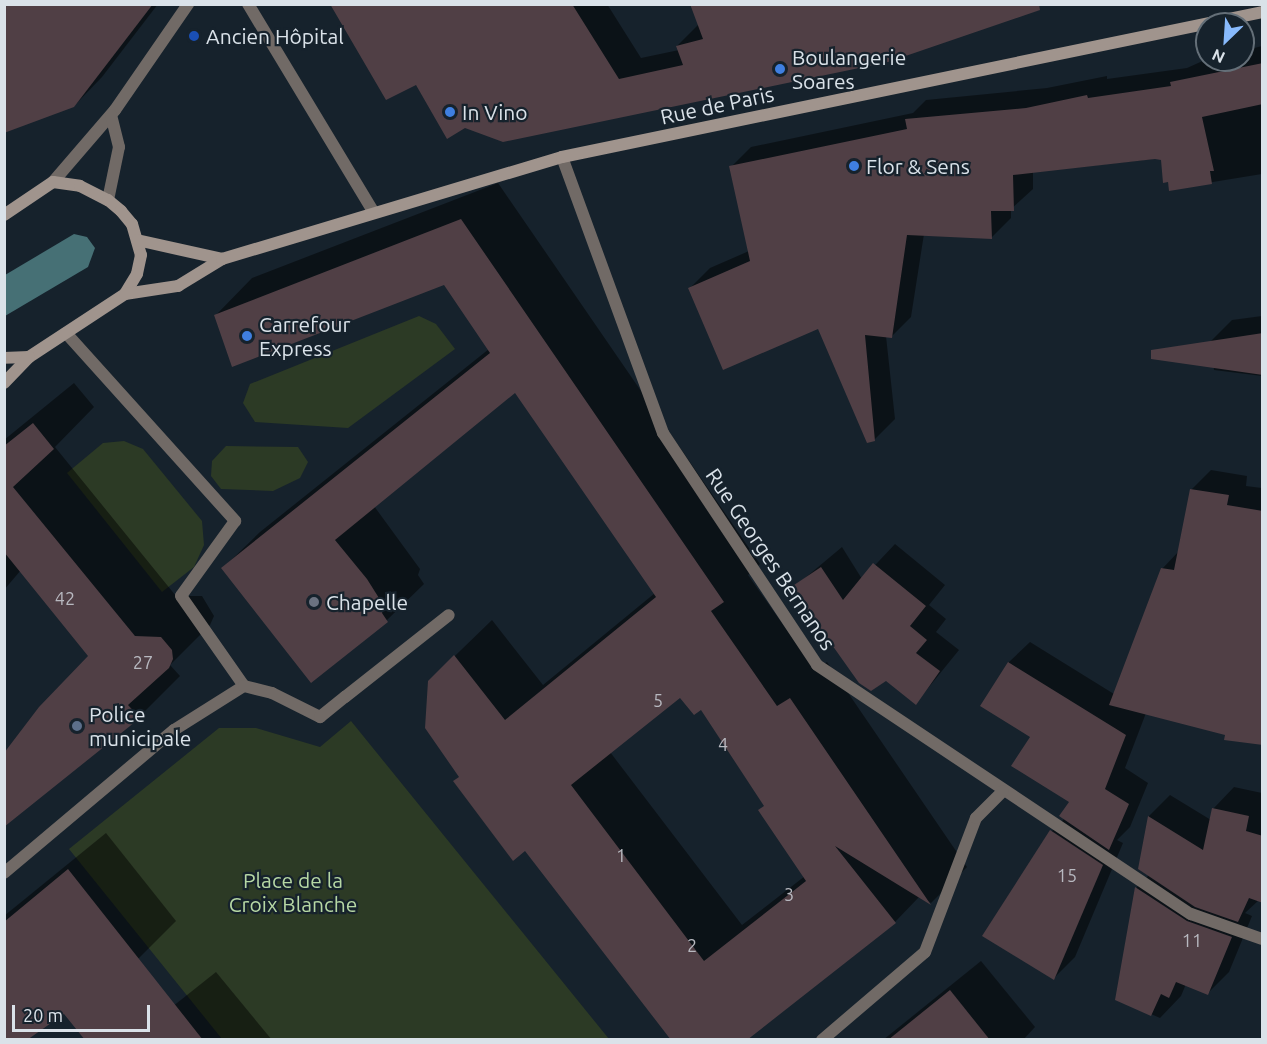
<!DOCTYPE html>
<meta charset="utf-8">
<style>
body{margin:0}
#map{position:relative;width:1267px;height:1044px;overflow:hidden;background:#16222c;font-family:Ubuntu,sans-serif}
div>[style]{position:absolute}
.green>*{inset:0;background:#2c3a25}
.water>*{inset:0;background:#467075}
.shadow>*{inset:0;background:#0007}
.building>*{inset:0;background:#503f45}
.lane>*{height:12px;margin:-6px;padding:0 6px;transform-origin:6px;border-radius:6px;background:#716a66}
.street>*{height:12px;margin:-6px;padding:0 6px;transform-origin:6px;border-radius:6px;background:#716a66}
.secondary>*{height:12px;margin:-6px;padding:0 6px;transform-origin:6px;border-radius:6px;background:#a0948d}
.dots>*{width:16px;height:16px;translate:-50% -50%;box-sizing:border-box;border:3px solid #16222c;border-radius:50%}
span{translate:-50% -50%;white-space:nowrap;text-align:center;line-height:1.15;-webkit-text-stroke:4.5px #16222c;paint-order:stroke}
.number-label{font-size:18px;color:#b8b9c0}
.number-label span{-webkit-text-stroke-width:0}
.poi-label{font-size:21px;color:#dae2e9}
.left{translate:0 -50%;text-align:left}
.street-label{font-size:21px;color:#dae2e9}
.park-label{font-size:21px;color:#b6d7a4}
.frame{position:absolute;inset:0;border:6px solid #dae2e9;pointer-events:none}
.north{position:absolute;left:1195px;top:12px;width:60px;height:60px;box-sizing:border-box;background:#16222c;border:2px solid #646f78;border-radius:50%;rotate:205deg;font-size:16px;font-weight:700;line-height:24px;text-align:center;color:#dae2e9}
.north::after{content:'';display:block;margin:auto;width:21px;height:27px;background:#88bafc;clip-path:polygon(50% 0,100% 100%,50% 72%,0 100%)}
.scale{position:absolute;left:12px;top:1005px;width:138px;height:27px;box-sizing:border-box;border:3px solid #dae2e9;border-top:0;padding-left:8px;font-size:18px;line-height:21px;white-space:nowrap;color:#dae2e9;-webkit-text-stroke:4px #16222c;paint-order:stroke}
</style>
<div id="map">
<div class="green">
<div style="clip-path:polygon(419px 316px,436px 324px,455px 349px,348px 428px,255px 422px,243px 403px,250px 384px)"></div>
<div style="clip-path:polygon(124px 441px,143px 449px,202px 521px,204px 545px,194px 567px,162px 592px,67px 473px,103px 443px)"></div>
<div style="clip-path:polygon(226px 446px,298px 447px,308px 462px,300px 478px,273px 491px,221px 489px,211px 476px,212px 461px)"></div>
<div style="clip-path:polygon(351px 721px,484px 885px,609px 1039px,222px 1039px,69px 849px,219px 728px,256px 728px,320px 747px)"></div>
</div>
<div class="water">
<div style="clip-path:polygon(74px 234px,87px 237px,95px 248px,88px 267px,5px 316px,5px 275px)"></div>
</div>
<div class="shadow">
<div style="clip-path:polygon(4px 4px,158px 4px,102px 77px,74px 106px)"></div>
<div style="clip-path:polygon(331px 4px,607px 4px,641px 58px,679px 50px,677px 46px,699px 24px,1003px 4px,504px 141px,417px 83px)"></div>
<div style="clip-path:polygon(1262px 46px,1262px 174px,1170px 189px,1162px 158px,1033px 172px,1033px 189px,1011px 209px,1011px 218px,992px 237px,924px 234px,911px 317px,891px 337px,886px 336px,895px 419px,874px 440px,819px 327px,690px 288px,710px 268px,749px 251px,731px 167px,751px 147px,913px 113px,926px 100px,1047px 88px,1107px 76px,1107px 79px,1187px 68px,1207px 59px,1243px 60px,1243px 51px)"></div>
<div style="clip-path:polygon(evenodd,498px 183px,760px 564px,748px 575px,815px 670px,827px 662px,967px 867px,931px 903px,920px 896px,895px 922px,745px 1040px,525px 849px,460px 776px,429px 681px,492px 620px,543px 685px,655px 593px,515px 390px,374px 506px,420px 569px,418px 575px,424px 584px,387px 620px,223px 568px,260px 532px,489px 349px,445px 283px,216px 315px,252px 278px,498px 183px,680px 696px,702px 708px,766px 805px,805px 876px,742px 925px,610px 752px,680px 696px)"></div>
<div style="clip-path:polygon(1262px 316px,1262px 376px,1214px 370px,1211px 341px,1232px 320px)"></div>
<div style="clip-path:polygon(74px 383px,94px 407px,55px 447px,176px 596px,202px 596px,214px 616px,210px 625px,170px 665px,180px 676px,139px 717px,4px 826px,90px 656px,21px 570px,4px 590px,4px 440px)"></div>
<div style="clip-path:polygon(1211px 470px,1247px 476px,1246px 486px,1262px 488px,1262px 744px,1146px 713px,1125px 768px,1148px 783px,1130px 827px,1117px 840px,1123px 843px,1075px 957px,1054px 978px,1052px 831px,1065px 818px,1071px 801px,1032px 736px,982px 706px,1009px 662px,1030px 642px,1114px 694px,1162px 569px,1179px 551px,1191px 490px)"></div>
<div style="clip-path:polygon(895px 544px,945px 585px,929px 605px,946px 619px,936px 632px,959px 650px,916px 703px,793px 588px,842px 547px,862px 579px)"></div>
<div style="clip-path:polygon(1234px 787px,1262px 793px,1262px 901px,1259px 900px,1245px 913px,1252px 916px,1229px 972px,1208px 993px,1186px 984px,1181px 996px,1160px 1018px,1117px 999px,1137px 887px,1149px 875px,1140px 868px,1149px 816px,1170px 795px,1211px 820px,1213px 809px)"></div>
<div style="clip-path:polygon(106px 833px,176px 921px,139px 958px,25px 1040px,4px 1040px,4px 916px)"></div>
<div style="clip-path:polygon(981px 961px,1035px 1027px,1023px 1040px,883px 1040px)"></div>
<div style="clip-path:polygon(216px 972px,272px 1040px,131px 1040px,133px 1038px)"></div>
</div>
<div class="building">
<div style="clip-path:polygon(4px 4px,153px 4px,74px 107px,4px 133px)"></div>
<div style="clip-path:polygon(330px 4px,572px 4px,619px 79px,683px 65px,676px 46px,703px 39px,690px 4px,1039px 4px,1040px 10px,888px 62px,503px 142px,465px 128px,447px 139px,416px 85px,386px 100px)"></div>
<div style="clip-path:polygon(1263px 63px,1263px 104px,1202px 117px,1214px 171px,1210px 171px,1212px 184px,1169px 191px,1168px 182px,1163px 183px,1161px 160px,1155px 159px,1013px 175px,1014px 211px,991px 211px,992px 239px,907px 235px,892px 338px,865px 335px,875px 441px,867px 443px,818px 329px,723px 370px,688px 288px,750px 261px,729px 166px,907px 129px,905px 119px,1026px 108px,1087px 95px,1088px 98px,1171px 86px,1170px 82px)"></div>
<div style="clip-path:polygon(evenodd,461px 219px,724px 602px,711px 611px,777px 706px,790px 698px,931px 905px,835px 846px,896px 923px,747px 1040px,671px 1040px,525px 851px,513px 861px,453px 781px,459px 777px,425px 728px,428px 681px,454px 655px,505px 720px,656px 597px,515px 393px,335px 540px,367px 579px,384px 606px,382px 613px,388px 622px,311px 683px,221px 568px,490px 353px,444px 285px,232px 367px,214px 315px,461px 219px,680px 698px,694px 715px,701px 710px,764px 806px,758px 810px,806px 881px,704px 961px,571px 785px,680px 698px)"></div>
<div style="clip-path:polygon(1263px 333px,1263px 375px,1151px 359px,1151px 350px)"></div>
<div style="clip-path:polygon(33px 423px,54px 449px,13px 487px,135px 636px,161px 637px,172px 650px,173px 659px,169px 668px,128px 705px,140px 718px,4px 827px,4px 753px,39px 707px,88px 656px,4px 552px,4px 446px)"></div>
<div style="clip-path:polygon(1190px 489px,1229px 495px,1227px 505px,1263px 511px,1263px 745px,1224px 740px,1225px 735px,1109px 705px,1161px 568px,1174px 570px)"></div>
<div style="clip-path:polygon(873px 563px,926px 606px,910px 626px,927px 640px,916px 653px,940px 671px,916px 705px,886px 681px,871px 691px,859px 683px,791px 587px,821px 567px,843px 600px)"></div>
<div style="clip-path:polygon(1008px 662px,1126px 735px,1105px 789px,1129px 804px,1109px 850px,1059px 816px,1069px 802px,1011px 766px,1030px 737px,980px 706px)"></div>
<div style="clip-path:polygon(1212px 808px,1249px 816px,1246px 831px,1263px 836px,1263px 903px,1249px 898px,1238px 922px,1195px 907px,1138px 869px,1148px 816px,1203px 850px)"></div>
<div style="clip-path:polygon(1050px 830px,1103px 865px,1054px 980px,982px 936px)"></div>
<div style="clip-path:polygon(68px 869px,203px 1040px,85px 1040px,64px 1014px,27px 1040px,4px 1040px,4px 922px)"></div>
<div style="clip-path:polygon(1135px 887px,1187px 921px,1232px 937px,1208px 995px,1176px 982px,1169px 998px,1161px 994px,1151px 1016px,1115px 1000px)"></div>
<div style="clip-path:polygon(950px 990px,990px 1040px,888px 1040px)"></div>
</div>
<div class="lane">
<div style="left:248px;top:4px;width:242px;rotate:58.9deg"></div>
<div style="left:345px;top:697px;width:132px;rotate:-38.3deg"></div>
</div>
<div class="street">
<div style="left:562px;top:157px;width:294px;rotate:69.9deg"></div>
<div style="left:663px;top:433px;width:278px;rotate:56.4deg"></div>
<div style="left:817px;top:665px;width:449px;rotate:33.7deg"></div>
<div style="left:1191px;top:914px;width:75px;rotate:19.4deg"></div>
<div style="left:53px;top:182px;width:95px;rotate:-49.3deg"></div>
<div style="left:115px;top:110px;width:129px;rotate:-55.4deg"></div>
<div style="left:108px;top:200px;width:54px;rotate:-78.3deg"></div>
<div style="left:119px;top:147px;width:33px;rotate:-104deg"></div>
<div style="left:66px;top:333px;width:253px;rotate:48deg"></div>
<div style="left:235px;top:521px;width:92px;rotate:125.8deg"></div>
<div style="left:181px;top:596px;width:110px;rotate:55deg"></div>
<div style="left:4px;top:873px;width:222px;rotate:-40.1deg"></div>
<div style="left:174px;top:730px;width:83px;rotate:-32.2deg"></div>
<div style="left:244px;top:686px;width:29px;rotate:14deg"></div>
<div style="left:272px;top:693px;width:54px;rotate:26.6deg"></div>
<div style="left:320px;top:717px;width:32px;rotate:-39deg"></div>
<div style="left:822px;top:1040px;width:135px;rotate:-40.5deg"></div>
<div style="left:925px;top:952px;width:143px;rotate:-69.2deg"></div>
<div style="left:976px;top:818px;width:38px;rotate:-45deg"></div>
</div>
<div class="secondary">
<div style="left:4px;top:215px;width:59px;rotate:-34deg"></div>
<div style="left:53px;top:182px;width:27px;rotate:8deg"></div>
<div style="left:80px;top:186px;width:31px;rotate:27deg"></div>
<div style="left:108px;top:200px;width:17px;rotate:40deg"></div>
<div style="left:121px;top:211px;width:17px;rotate:50deg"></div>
<div style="left:132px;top:224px;width:32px;rotate:74deg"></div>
<div style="left:141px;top:255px;width:19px;rotate:102deg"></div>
<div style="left:137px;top:274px;width:23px;rotate:121deg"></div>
<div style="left:125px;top:294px;width:115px;rotate:146.7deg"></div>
<div style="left:29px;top:357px;width:25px;rotate:178deg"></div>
<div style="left:137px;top:240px;width:87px;rotate:12.6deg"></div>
<div style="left:125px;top:294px;width:54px;rotate:-8.6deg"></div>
<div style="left:178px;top:286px;width:52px;rotate:-31.5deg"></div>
<div style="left:222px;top:259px;width:355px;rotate:-16.7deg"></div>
<div style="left:562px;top:157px;width:715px;rotate:-11.7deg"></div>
<div style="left:4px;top:383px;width:36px;rotate:-46deg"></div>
</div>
<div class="dots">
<div style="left:194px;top:36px;background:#1a4fb4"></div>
<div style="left:780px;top:69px;background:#3f7fe0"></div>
<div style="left:450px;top:112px;background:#3f7fe0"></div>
<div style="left:854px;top:166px;background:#3f7fe0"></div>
<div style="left:247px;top:336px;background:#3f7fe0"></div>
<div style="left:314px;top:602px;background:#6b7280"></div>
<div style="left:77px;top:726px;background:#5c6f8a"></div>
</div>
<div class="number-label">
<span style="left:65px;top:598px">42</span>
<span style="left:143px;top:662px">27</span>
<span style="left:658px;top:700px">5</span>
<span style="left:723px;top:744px">4</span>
<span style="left:621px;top:855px">1</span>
<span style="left:1067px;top:875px">15</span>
<span style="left:789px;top:894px">3</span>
<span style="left:1192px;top:940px">11</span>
<span style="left:692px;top:945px">2</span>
</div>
<div class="poi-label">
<span class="left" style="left:206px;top:36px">Ancien Hôpital</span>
<span class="left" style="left:792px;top:69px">Boulangerie<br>Soares</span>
<span class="left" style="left:462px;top:112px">In Vino</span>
<span class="left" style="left:866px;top:166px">Flor &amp; Sens</span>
<span class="left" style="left:259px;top:336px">Carrefour<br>Express</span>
<span class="left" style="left:326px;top:602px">Chapelle</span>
<span class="left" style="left:89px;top:726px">Police<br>municipale</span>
</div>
<div class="street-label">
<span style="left:717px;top:105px;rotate:-12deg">Rue de Paris</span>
<span style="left:771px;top:559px;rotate:56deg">Rue Georges Bernanos</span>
</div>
<div class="park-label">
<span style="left:293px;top:892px">Place de la<br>Croix Blanche</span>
</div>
<div class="frame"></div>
<div class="north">N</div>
<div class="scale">20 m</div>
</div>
